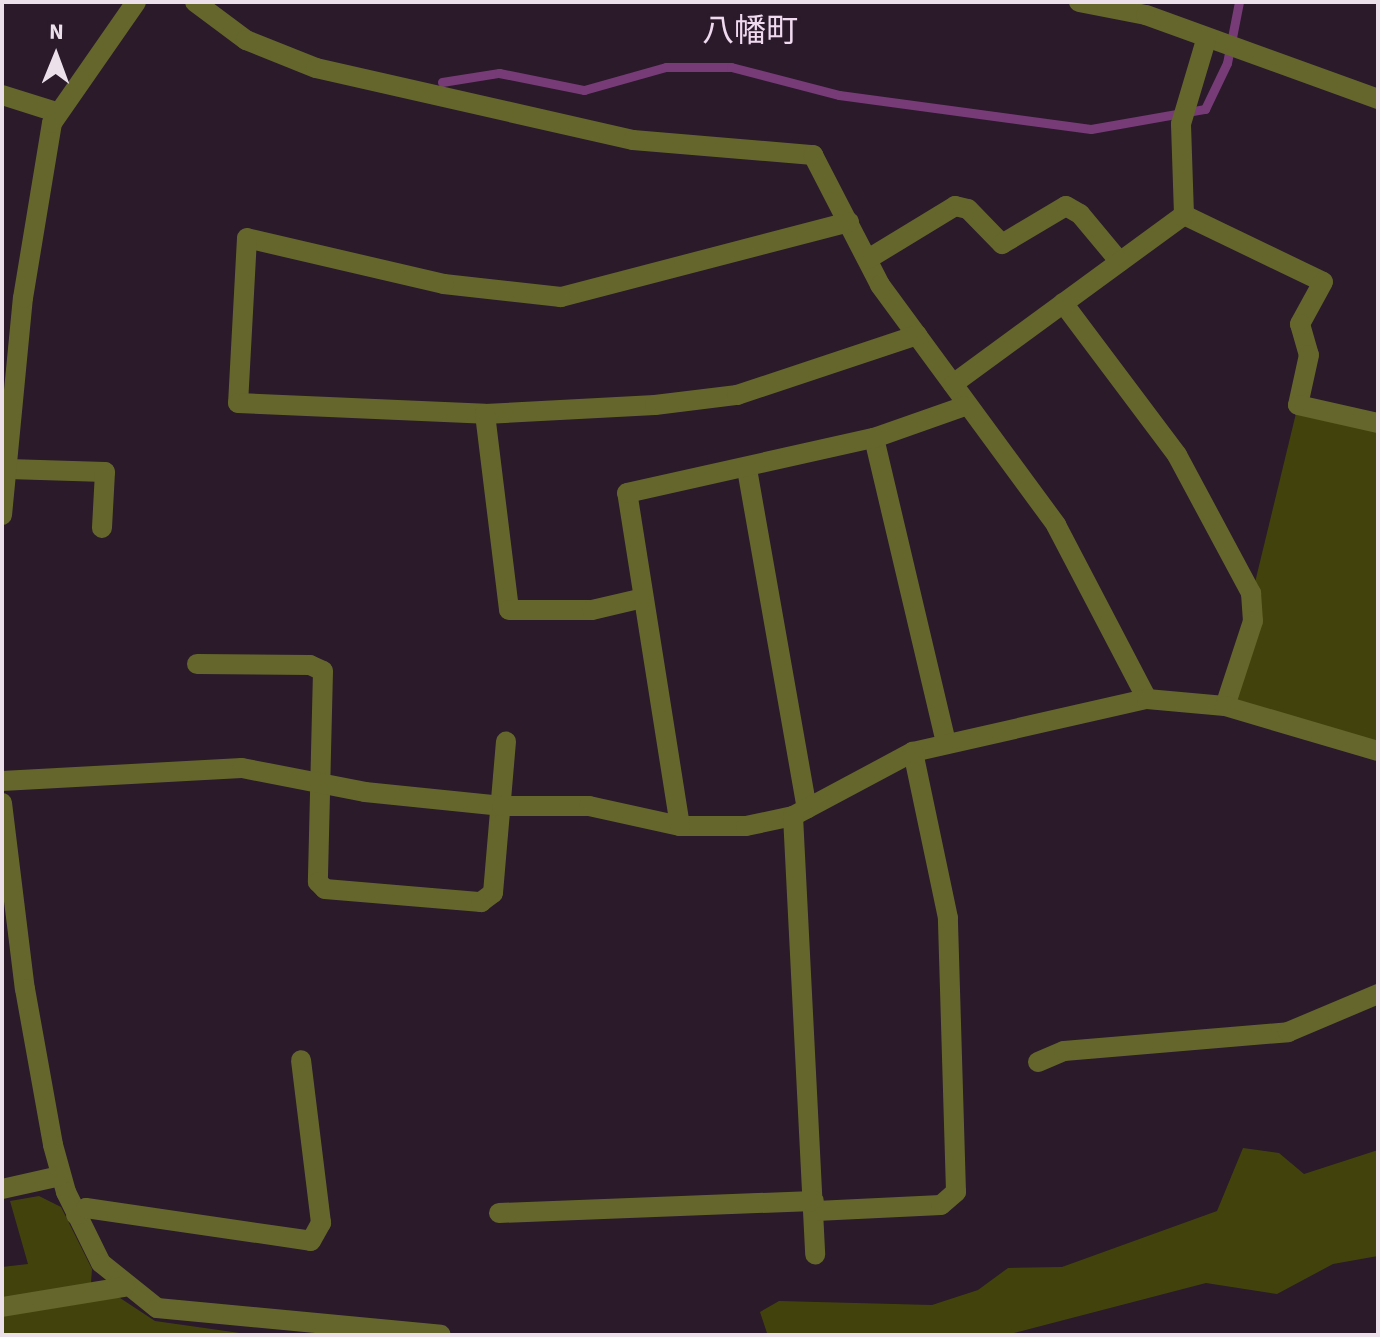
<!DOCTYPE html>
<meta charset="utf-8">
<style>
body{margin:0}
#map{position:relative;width:1380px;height:1337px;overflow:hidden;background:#2a1a2a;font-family:"Source Sans 3","Noto Sans JP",sans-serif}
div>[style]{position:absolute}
.green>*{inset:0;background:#42430c}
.stream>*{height:9px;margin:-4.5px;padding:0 4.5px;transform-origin:4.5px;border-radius:4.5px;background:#773b78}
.minor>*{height:20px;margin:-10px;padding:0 10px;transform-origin:10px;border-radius:10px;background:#65662c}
span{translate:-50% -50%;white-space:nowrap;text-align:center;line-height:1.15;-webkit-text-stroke:6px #2a1a2a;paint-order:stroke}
.quarter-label{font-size:32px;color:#f0daf0}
.frame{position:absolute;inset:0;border:4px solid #ece0eb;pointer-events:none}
.north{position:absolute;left:16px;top:16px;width:80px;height:80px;-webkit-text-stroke:6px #2a1a2a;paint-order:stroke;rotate:1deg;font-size:22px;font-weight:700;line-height:32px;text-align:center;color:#ece0eb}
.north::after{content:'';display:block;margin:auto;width:28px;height:36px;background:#ece0eb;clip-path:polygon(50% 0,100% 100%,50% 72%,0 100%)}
</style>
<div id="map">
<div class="green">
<div style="clip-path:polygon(1298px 405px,1378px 423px,1378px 751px,1225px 706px)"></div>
<div style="clip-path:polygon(1243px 1148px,1279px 1153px,1304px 1174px,1378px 1150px,1378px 1256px,1333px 1264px,1277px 1294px,1206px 1283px,1006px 1335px,767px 1333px,760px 1312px,779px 1301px,932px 1305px,978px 1290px,1008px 1268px,1062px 1267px,1217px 1211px)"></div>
<div style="clip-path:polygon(39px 1196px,61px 1207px,92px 1269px,91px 1283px,2px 1299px,2px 1267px,28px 1264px,10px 1201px)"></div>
<div style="clip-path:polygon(114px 1294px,155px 1321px,254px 1335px,2px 1335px,2px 1313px)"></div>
</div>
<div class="stream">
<div style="left:442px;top:82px;width:58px;rotate:-9deg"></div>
<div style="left:499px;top:73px;width:87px;rotate:11.3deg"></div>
<div style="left:584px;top:90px;width:85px;rotate:-15.7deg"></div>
<div style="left:666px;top:67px;width:65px"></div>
<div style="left:731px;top:67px;width:112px;rotate:14.5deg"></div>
<div style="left:839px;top:95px;width:254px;rotate:7.7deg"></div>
<div style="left:1091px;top:129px;width:116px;rotate:-10deg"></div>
<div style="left:1205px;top:109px;width:51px;rotate:-64.4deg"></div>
<div style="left:1227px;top:63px;width:62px;rotate:-78.9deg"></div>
</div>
<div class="minor">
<div style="left:195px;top:2px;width:64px;rotate:36.7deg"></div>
<div style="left:246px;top:40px;width:75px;rotate:21.8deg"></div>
<div style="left:316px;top:68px;width:325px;rotate:12.8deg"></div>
<div style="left:633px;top:140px;width:181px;rotate:4.8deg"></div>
<div style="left:813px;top:155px;width:146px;rotate:62.7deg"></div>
<div style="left:880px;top:285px;width:298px;rotate:53.7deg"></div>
<div style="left:1056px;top:525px;width:196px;rotate:62.4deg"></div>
<div style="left:1079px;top:2px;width:68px;rotate:11deg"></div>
<div style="left:1146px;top:15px;width:247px;rotate:19.9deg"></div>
<div style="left:2px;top:95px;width:57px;rotate:17.5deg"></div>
<div style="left:1184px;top:215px;width:154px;rotate:25.7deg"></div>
<div style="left:1323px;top:282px;width:48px;rotate:118.7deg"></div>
<div style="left:1300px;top:324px;width:32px;rotate:74deg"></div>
<div style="left:1309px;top:355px;width:51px;rotate:102.4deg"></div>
<div style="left:1298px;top:405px;width:82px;rotate:12.7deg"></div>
<div style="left:849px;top:222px;width:298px;rotate:165.4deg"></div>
<div style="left:561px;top:297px;width:118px;rotate:-173.7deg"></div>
<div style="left:444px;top:284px;width:202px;rotate:-166.9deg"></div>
<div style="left:247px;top:238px;width:165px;rotate:93.1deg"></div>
<div style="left:238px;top:403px;width:247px;rotate:2.5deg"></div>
<div style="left:485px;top:414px;width:170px;rotate:-3deg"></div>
<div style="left:655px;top:405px;width:83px;rotate:-7deg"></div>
<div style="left:737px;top:395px;width:190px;rotate:-18.4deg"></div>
<div style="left:868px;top:259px;width:102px;rotate:-31.3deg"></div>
<div style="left:955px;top:206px;width:13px;rotate:13deg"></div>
<div style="left:968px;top:209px;width:49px;rotate:45.8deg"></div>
<div style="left:1002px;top:244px;width:74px;rotate:-30.7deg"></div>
<div style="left:1066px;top:206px;width:16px;rotate:30deg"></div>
<div style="left:1080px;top:214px;width:62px;rotate:50.2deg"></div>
<div style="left:1063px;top:303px;width:190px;rotate:53.1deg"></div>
<div style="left:1177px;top:455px;width:157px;rotate:61.8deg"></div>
<div style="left:1251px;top:593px;width:28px;rotate:86deg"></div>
<div style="left:1253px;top:621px;width:89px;rotate:108.2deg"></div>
<div style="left:953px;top:384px;width:286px;rotate:-36.2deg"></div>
<div style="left:1184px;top:215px;width:91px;rotate:-91.9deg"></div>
<div style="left:1181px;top:124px;width:88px;rotate:-73.4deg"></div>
<div style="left:485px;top:414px;width:197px;rotate:83deg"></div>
<div style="left:509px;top:610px;width:83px"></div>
<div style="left:592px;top:610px;width:52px;rotate:-13.2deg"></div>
<div style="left:874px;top:438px;width:312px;rotate:76.7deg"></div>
<div style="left:8px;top:469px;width:97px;rotate:1.8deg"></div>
<div style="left:105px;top:472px;width:56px;rotate:93.1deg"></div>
<div style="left:747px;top:469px;width:345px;rotate:80deg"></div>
<div style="left:2px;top:515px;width:218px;rotate:-84.5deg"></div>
<div style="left:23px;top:298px;width:177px;rotate:-80.6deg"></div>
<div style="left:52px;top:123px;width:147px;rotate:-55.2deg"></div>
<div style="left:197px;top:664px;width:113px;rotate:0.5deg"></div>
<div style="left:310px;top:665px;width:14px;rotate:25deg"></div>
<div style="left:323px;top:671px;width:211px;rotate:91.4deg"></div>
<div style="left:318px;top:882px;width:10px;rotate:45deg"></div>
<div style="left:325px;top:889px;width:157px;rotate:4.8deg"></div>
<div style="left:481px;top:902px;width:15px;rotate:-37deg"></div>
<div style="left:493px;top:893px;width:152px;rotate:-85.1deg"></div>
<div style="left:2px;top:781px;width:240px;rotate:-3.1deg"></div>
<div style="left:242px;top:768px;width:125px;rotate:11deg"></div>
<div style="left:365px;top:792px;width:138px;rotate:5.8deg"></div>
<div style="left:502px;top:806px;width:87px"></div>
<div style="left:589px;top:806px;width:93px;rotate:12.4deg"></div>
<div style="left:680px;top:826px;width:66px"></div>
<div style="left:746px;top:826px;width:48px;rotate:-12deg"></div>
<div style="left:793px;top:816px;width:136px;rotate:-28.1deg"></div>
<div style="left:913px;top:752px;width:240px;rotate:-12.8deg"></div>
<div style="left:1147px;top:699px;width:78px;rotate:5.1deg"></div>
<div style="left:1225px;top:706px;width:159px;rotate:16.4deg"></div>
<div style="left:2px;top:803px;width:187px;rotate:83deg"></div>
<div style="left:25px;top:989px;width:158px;rotate:79.8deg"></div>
<div style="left:53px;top:1145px;width:49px;rotate:74.5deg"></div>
<div style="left:66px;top:1192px;width:79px;rotate:63.8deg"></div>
<div style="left:101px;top:1263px;width:72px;rotate:38.8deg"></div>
<div style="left:157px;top:1308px;width:285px;rotate:5.4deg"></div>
<div style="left:793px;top:816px;width:439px;rotate:87.1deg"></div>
<div style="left:680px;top:826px;width:337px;rotate:-99deg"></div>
<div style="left:627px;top:493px;width:253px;rotate:-12.6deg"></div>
<div style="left:874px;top:438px;width:96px;rotate:-19.4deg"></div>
<div style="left:1038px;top:1062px;width:28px;rotate:-23deg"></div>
<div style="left:1064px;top:1051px;width:225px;rotate:-4.8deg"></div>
<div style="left:1288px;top:1032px;width:98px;rotate:-22.9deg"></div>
<div style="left:2px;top:1189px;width:59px;rotate:-12.6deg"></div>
<div style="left:816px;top:1211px;width:125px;rotate:-2.7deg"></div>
<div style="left:941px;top:1205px;width:20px;rotate:-41deg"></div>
<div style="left:956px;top:1192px;width:274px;rotate:-91.7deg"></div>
<div style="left:948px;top:918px;width:170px;rotate:-101.9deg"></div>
<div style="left:499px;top:1213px;width:315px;rotate:-2.2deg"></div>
<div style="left:76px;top:1215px;width:12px;rotate:-35deg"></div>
<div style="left:86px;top:1208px;width:227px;rotate:8.3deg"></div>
<div style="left:311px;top:1241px;width:21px;rotate:-61deg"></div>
<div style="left:321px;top:1223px;width:164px;rotate:-97deg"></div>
<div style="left:2px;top:1307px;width:124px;rotate:-9.3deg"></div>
</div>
<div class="quarter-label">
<span style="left:750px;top:31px">八幡町</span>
</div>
<div class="frame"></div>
<div class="north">N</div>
</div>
